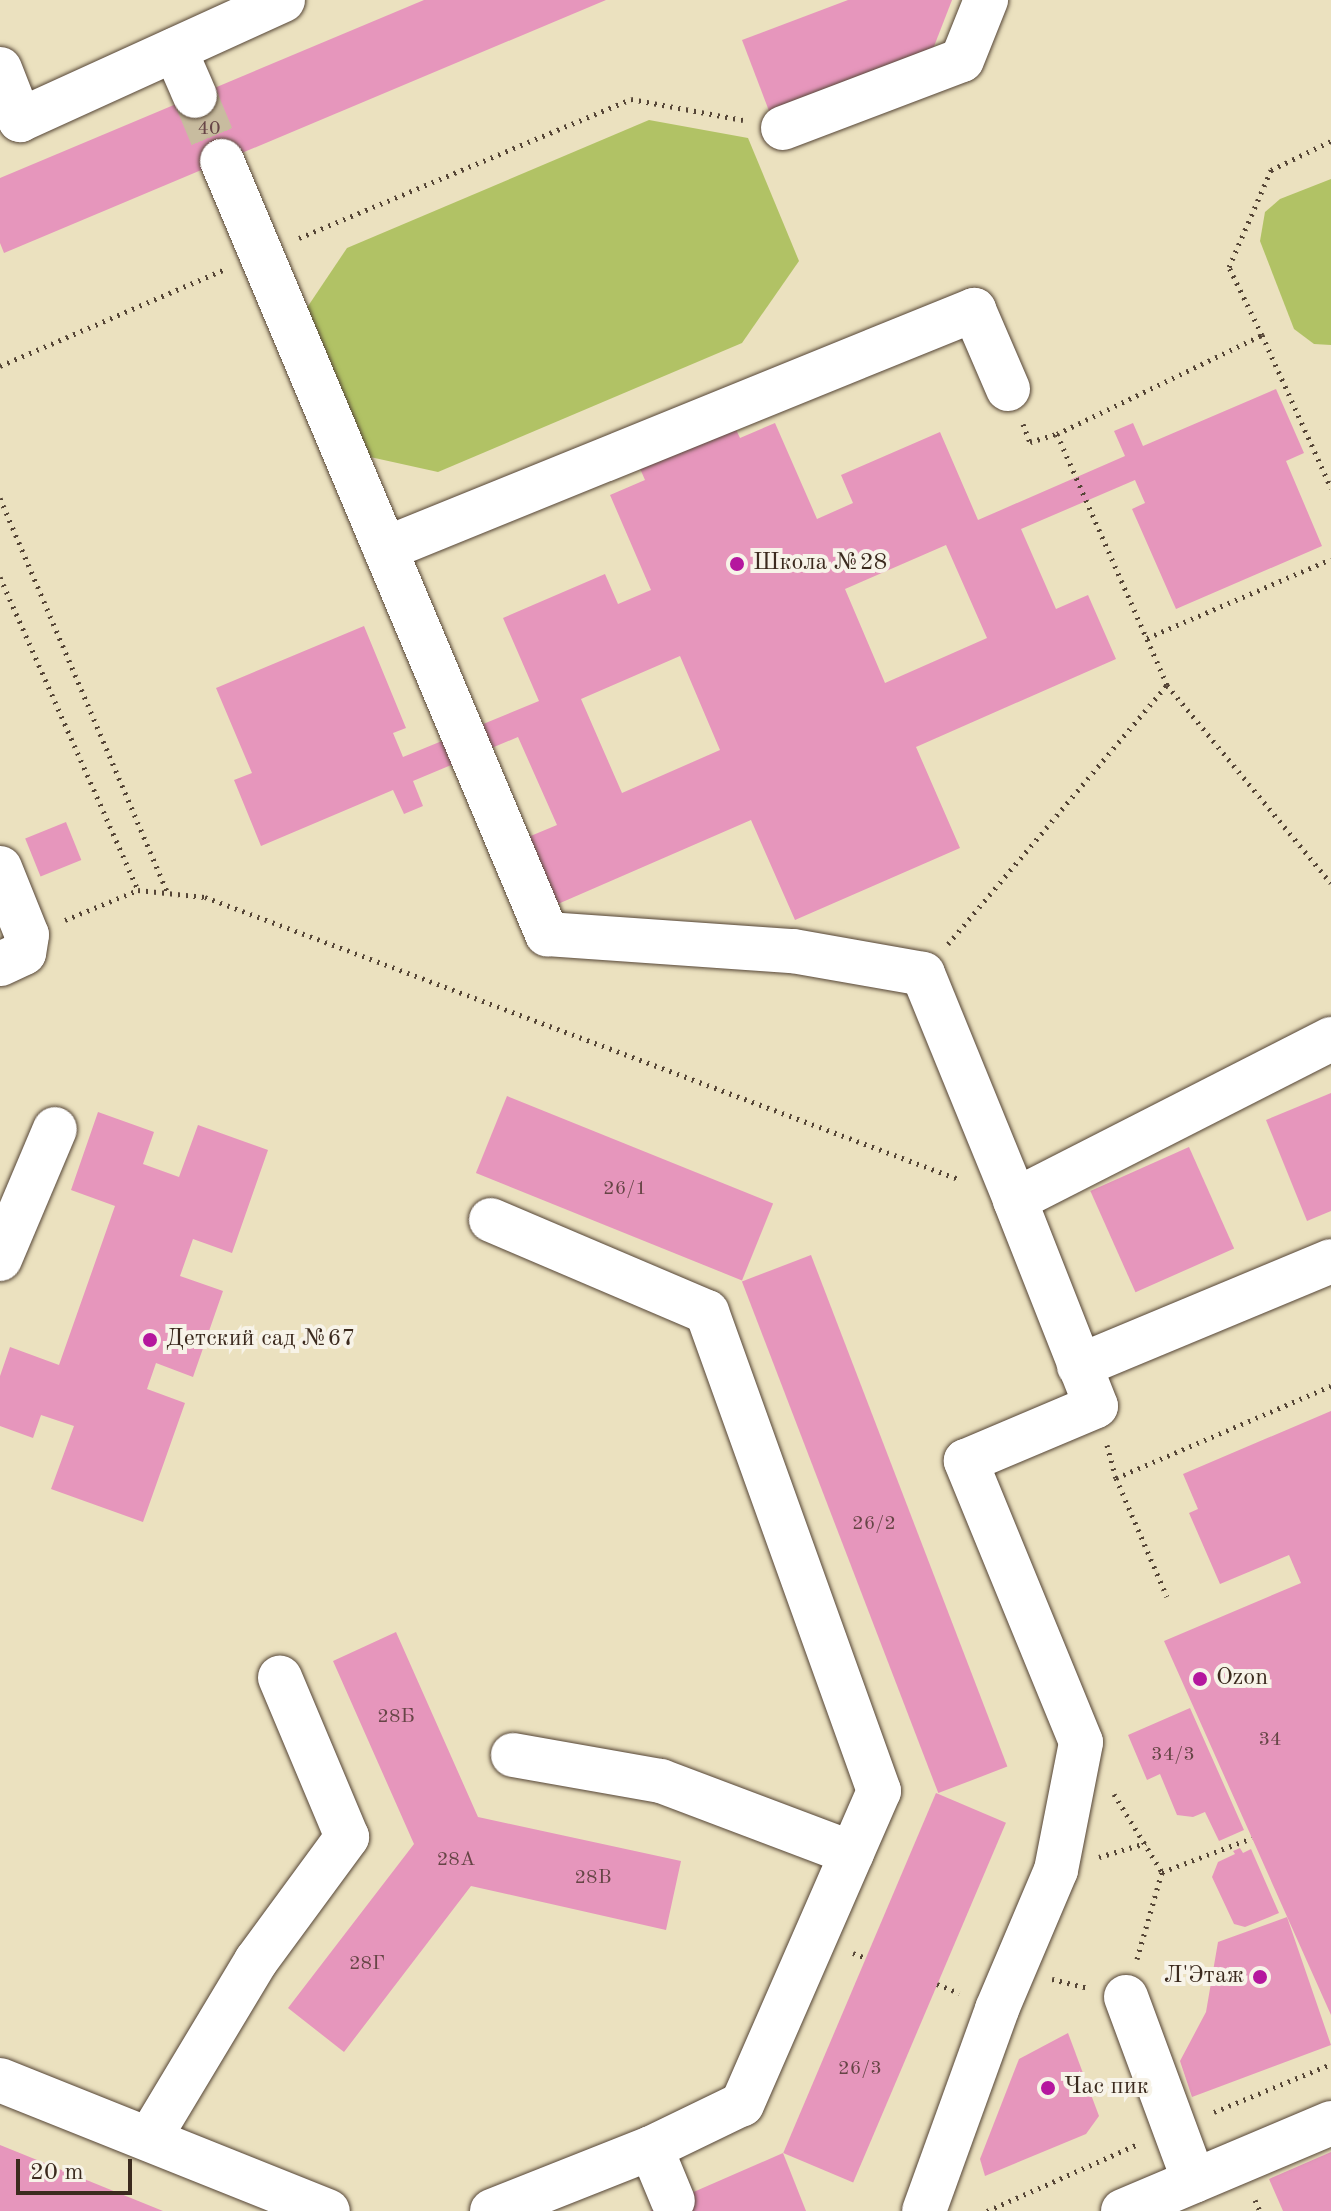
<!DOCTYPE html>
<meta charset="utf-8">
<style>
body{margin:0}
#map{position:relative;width:1331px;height:2211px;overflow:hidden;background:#ebe1bf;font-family:"Old Standard TT",serif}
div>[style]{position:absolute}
.green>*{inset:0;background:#b1c265}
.building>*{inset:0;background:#e696bc;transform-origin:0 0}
.minor-tunnel>*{height:44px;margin-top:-22px;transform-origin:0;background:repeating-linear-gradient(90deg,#c8bc9f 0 44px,transparent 0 66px)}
.path>*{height:5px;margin-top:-2.5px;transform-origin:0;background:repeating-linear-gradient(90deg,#554536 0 2px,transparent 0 8px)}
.roads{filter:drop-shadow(0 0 2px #554536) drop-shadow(0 0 2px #554536)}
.minor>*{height:44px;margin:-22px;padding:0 22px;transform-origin:22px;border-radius:22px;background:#fff}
.dots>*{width:22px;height:22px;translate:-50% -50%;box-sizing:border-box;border:4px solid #f7f3e8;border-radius:50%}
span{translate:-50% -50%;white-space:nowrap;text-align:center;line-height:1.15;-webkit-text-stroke:8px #f7f3e8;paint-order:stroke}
.number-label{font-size:20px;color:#664546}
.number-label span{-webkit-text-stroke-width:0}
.poi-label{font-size:24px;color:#3b2a1e}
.left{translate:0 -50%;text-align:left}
.right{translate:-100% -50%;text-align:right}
.scale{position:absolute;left:16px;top:2159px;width:116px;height:36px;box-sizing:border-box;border:4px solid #3b2a1e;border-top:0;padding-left:10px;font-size:24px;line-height:28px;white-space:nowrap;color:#3b2a1e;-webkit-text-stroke:6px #f7f3e8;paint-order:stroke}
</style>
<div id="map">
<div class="green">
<div style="clip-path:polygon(649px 120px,748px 138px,799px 261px,742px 343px,438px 472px,343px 451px,292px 330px,347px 248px)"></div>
<div style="clip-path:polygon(1331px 179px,1331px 345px,1314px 344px,1294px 329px,1260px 241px,1265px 212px,1280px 199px)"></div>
</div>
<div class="building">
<div style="clip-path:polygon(424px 0,606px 0,4px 253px,0 243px,0 178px)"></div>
<div style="clip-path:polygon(848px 0,952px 0,933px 49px,769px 111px,742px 40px)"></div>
<div style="clip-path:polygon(evenodd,1276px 389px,1304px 453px,1286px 461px,1322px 546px,1176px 609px,1132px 509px,1145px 503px,1135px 480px,1021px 529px,1056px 609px,1088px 595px,1116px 659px,916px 747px,960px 848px,795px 920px,751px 820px,551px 907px,521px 840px,557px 825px,518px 737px,413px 781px,423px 806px,404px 814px,393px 790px,261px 846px,234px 780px,252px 773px,216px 688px,364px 626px,406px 728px,393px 733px,403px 757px,539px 701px,503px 618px,605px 574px,618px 604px,651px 590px,610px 495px,645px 480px,638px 464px,733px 423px,740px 438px,775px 423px,817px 519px,853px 503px,841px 475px,940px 432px,978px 520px,1125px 456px,1114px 431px,1133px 423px,1143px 446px,1276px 389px,946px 545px,987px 638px,885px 683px,845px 589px,946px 545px,1276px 389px,680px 656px,720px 750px,622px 793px,581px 699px,680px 656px)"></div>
<div style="left:66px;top:822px;width:41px;height:44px;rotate:68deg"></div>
<div style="clip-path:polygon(1331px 1093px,1331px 1211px,1307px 1221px,1266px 1120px)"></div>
<div style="left:507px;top:1096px;width:287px;height:83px;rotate:22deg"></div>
<div style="clip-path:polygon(98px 1112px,154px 1132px,143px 1164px,179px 1177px,198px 1125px,268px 1150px,232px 1253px,193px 1239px,180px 1276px,223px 1291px,193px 1377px,156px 1363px,147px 1389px,185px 1403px,143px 1522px,51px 1489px,74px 1426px,41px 1415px,33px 1438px,0 1426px,0 1376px,10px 1347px,59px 1365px,115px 1206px,71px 1190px)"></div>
<div style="left:1189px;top:1147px;width:111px;height:108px;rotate:66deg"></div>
<div style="left:811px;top:1255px;width:548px;height:74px;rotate:69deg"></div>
<div style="clip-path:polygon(1331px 1411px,1331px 2015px,1164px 1641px,1301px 1583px,1289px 1555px,1220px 1584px,1189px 1513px,1198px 1509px,1183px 1474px)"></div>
<div style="clip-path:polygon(396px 1632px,478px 1817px,681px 1861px,666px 1930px,471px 1886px,344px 2052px,288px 2008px,414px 1844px,333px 1661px)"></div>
<div style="clip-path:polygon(1190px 1708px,1244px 1830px,1219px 1841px,1205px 1812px,1193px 1817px,1177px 1815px,1160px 1774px,1147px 1780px,1128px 1735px)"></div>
<div style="left:936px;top:1793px;width:76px;height:391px;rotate:23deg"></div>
<div style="clip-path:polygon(1240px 1848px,1243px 1853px,1251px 1849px,1279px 1913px,1245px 1927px,1234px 1924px,1212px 1877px,1218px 1862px,1235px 1854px,1233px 1851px)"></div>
<div style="clip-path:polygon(1287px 1917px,1331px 2045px,1192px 2097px,1180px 2061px,1206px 2012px,1218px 1942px)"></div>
<div style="clip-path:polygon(1068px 2033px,1099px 2116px,1086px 2134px,985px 2176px,980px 2159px,1019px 2059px)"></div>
<div style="clip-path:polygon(0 2145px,163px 2211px,0 2211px)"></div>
<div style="clip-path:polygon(1331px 2152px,1331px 2211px,1283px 2211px,1269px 2179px)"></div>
<div style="clip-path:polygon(783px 2153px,806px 2211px,650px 2211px)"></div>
</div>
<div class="minor-tunnel">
<div style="left:195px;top:96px;width:70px;rotate:67.4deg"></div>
</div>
<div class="path">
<div style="left:299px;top:238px;width:360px;rotate:-22.7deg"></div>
<div style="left:631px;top:99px;width:114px;rotate:10.6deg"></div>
<div style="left:1262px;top:335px;width:76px;rotate:-115.9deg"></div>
<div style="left:1229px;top:267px;width:106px;rotate:-66.6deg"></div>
<div style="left:1271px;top:170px;width:67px;rotate:-25.8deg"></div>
<div style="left:0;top:366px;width:243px;rotate:-23.3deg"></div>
<div style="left:1023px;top:424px;width:19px;rotate:69deg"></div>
<div style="left:1030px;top:442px;width:28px;rotate:-17deg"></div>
<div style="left:1057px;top:434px;width:274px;rotate:66.3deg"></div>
<div style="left:1167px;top:685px;width:257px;rotate:50.4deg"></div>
<div style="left:1057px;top:434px;width:228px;rotate:-25.8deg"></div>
<div style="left:1262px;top:335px;width:168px;rotate:65.7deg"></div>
<div style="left:0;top:498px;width:428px;rotate:67deg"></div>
<div style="left:0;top:577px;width:342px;rotate:66.2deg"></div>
<div style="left:1147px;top:638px;width:200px;rotate:-23.2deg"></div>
<div style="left:65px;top:920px;width:79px;rotate:-22.3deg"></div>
<div style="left:138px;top:890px;width:67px;rotate:6deg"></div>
<div style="left:205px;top:897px;width:807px;rotate:20.52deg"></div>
<div style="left:948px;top:944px;width:339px;rotate:-49.8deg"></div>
<div style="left:1107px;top:1445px;width:34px;rotate:75deg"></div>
<div style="left:1116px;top:1478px;width:129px;rotate:66.8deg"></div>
<div style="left:1116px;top:1478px;width:234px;rotate:-23.2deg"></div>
<div style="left:1114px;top:1794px;width:92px;rotate:58.4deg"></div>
<div style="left:1099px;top:1857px;width:49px;rotate:-16.6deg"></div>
<div style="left:853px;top:1953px;width:14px;rotate:21deg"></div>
<div style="left:1137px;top:1959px;width:91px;rotate:-74deg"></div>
<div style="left:1162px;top:1872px;width:96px;rotate:-20.7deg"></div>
<div style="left:1052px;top:1979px;width:38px;rotate:14deg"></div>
<div style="left:937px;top:1984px;width:24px;rotate:22deg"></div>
<div style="left:1214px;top:2112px;width:126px;rotate:-22.3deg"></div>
<div style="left:1255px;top:2200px;width:12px;rotate:66deg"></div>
<div style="left:987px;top:2211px;width:165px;rotate:-23.9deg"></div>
</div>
<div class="roads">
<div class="minor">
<div style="left:175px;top:50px;width:50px;rotate:66.5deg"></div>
<div style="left:0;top:69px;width:55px;rotate:68.6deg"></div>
<div style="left:20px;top:120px;width:289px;rotate:-24.5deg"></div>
<div style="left:783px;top:128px;width:191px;rotate:-20.8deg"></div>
<div style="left:962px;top:60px;width:65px;rotate:-68.2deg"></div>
<div style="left:222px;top:161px;width:839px;rotate:67.2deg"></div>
<div style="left:547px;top:934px;width:247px;rotate:4deg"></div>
<div style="left:793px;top:951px;width:132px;rotate:10deg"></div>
<div style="left:923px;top:974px;width:244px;rotate:67.8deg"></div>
<div style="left:385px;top:549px;width:636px;rotate:-22.09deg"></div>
<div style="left:974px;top:310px;width:86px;rotate:66.7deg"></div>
<div style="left:0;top:868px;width:72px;rotate:68.1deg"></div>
<div style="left:27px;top:935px;width:18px;rotate:99deg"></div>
<div style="left:24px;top:953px;width:26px;rotate:155deg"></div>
<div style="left:491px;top:1220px;width:235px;rotate:23.1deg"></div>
<div style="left:707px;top:1312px;width:509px;rotate:70.25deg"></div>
<div style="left:879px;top:1791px;width:342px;rotate:113.6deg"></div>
<div style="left:742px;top:2104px;width:101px;rotate:154.2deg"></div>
<div style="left:651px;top:2148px;width:171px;rotate:158.4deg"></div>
<div style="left:0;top:1259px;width:141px;rotate:-67.1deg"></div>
<div style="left:1079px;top:1366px;width:273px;rotate:-22.6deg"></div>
<div style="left:513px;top:1755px;width:150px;rotate:10deg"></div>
<div style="left:661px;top:1781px;width:204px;rotate:20.7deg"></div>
<div style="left:1126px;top:1997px;width:196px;rotate:69.7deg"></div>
<div style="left:0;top:2080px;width:353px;rotate:21.8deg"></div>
<div style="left:149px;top:2139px;width:208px;rotate:-59deg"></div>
<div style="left:256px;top:1961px;width:154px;rotate:-53.7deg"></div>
<div style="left:347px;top:1837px;width:173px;rotate:-112.8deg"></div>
<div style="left:651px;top:2148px;width:57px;rotate:67.5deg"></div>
<div style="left:924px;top:2211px;width:215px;rotate:-70.1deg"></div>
<div style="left:997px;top:2009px;width:151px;rotate:-67deg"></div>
<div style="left:1056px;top:1870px;width:130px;rotate:-78.9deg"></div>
<div style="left:1081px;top:1742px;width:304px;rotate:-112.3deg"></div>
<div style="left:966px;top:1461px;width:141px;rotate:-22.9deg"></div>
<div style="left:1096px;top:1406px;width:221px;rotate:-111.5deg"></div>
<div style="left:1015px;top:1200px;width:355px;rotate:-27deg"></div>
<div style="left:1123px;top:2211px;width:226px;rotate:-22.9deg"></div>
</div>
</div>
<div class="dots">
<div style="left:737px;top:564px;background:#b5179e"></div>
<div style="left:150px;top:1340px;background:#b5179e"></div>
<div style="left:1200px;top:1679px;background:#b5179e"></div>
<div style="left:1260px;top:1977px;background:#b5179e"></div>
<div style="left:1048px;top:2088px;background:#b5179e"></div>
</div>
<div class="number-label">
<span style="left:209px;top:129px">40</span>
<span style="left:625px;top:1189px">26/1</span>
<span style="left:874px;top:1524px">26/2</span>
<span style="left:396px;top:1717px">28Б</span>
<span style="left:1270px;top:1740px">34</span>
<span style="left:1173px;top:1755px">34/3</span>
<span style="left:456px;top:1860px">28А</span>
<span style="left:593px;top:1878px">28В</span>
<span style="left:367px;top:1964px">28Г</span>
<span style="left:860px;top:2069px">26/3</span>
</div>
<div class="poi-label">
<span class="left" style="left:753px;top:564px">Школа №28</span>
<span class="left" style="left:166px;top:1340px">Детский сад №67</span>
<span class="left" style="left:1216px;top:1679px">Ozon</span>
<span class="right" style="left:1244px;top:1977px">Л'Этаж</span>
<span class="left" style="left:1064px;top:2088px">Час пик</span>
</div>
<div class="scale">20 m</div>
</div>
